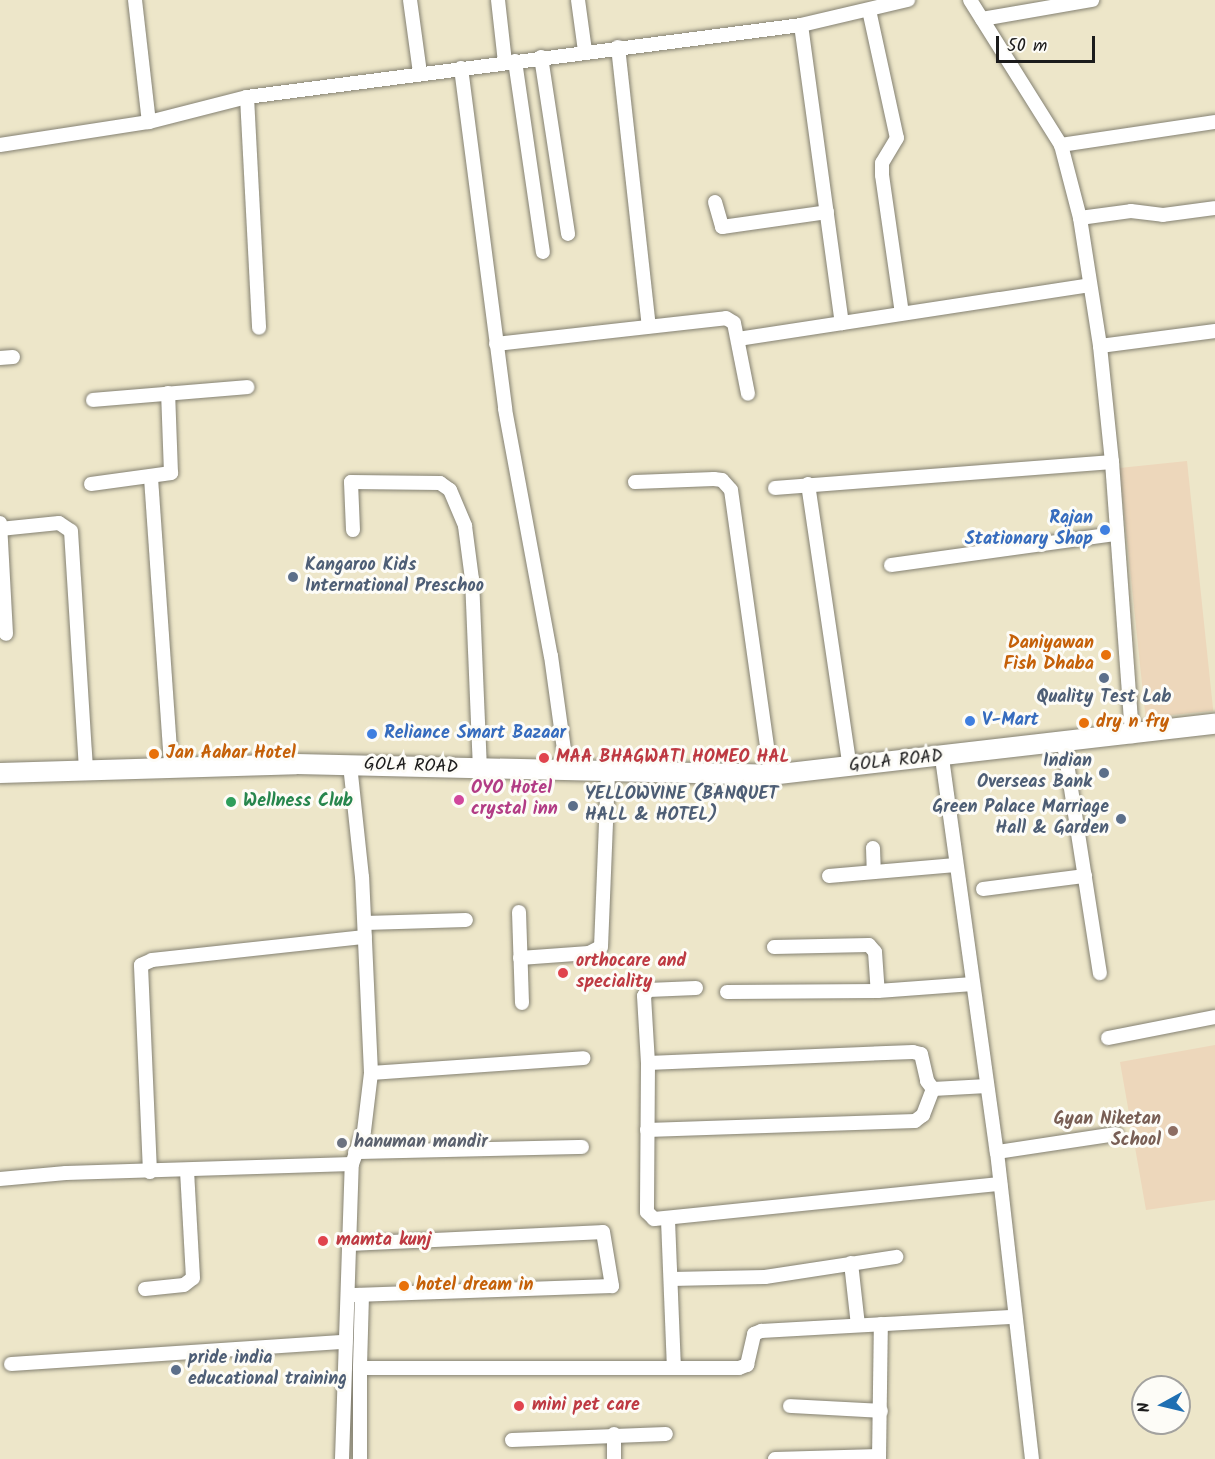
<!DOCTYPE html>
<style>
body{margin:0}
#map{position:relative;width:1215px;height:1459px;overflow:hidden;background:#ede6c9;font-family:Kalam,sans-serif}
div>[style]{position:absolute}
.built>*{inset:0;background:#edd7bb;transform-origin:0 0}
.roads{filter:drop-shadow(0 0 2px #848172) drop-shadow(0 0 2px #848172)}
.street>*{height:14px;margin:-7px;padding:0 7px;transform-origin:7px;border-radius:7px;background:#fff}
.secondary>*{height:20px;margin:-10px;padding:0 10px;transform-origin:10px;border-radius:10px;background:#fff}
.dots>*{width:16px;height:16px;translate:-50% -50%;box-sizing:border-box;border:3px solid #fdfcf7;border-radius:50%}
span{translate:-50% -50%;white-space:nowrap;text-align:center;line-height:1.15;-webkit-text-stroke:6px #fdfcf7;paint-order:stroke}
.shop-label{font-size:18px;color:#366cbe;font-weight:700}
.right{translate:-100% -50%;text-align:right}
.left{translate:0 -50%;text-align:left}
.service-label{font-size:18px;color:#4e5e75;font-weight:700}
.food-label{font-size:18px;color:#c56008;font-weight:700}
.health-label{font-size:18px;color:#be3a42;font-weight:700}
.street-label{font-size:18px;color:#1c1c1c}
.hotel-label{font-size:18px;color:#b23c85;font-weight:700}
.leisure-label{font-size:18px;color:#27864d;font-weight:700}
.education-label{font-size:18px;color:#785e54;font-weight:700}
.worship-label{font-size:18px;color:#5b616d;font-weight:700}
.north{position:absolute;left:1131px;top:1375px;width:60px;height:60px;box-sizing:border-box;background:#fdfcf7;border:2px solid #a3a29f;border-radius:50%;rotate:262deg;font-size:16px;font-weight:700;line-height:24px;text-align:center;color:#1c1c1c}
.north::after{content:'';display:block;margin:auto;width:21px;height:27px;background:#1f6fb2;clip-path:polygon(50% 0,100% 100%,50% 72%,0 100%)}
.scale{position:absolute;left:996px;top:36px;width:99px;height:27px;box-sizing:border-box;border:3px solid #1c1c1c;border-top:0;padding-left:8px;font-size:18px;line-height:21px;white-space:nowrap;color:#1c1c1c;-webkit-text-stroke:4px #fdfcf7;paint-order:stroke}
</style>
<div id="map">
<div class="built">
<div style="left:1187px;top:461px;width:251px;height:68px;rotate:84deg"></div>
<div style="clip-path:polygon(1215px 1045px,1215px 1200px,1146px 1210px,1120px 1062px)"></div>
</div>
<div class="roads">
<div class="street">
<div style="left:135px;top:0;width:123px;rotate:83.5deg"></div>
<div style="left:410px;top:0;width:74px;rotate:82.2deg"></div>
<div style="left:498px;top:0;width:62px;rotate:83.6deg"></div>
<div style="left:578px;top:0;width:51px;rotate:82.2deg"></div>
<div style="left:970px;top:0;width:171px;rotate:57.9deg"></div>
<div style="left:1061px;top:145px;width:75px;rotate:75.4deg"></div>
<div style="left:1080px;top:218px;width:130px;rotate:81.1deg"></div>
<div style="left:1100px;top:346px;width:117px;rotate:84.1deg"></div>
<div style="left:1112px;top:462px;width:275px;rotate:85.8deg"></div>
<div style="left:869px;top:10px;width:131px;rotate:77.7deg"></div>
<div style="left:897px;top:138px;width:29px;rotate:121deg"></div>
<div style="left:882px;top:163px;width:12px;rotate:90deg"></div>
<div style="left:882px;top:175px;width:139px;rotate:81.8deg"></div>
<div style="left:982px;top:19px;width:112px;rotate:-9.8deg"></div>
<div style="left:801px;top:25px;width:301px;rotate:82.2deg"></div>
<div style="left:618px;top:47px;width:281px;rotate:83.7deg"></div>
<div style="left:541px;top:57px;width:179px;rotate:81.3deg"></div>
<div style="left:515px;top:61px;width:193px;rotate:81.7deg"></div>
<div style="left:461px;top:68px;width:344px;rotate:82.6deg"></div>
<div style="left:505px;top:409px;width:251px;rotate:79.5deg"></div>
<div style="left:551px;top:656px;width:117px;rotate:82.1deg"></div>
<div style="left:247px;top:97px;width:231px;rotate:87deg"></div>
<div style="left:0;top:145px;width:151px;rotate:-8.8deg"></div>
<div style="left:149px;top:122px;width:101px;rotate:-14.3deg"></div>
<div style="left:247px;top:97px;width:559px;rotate:-7.4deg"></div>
<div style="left:801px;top:25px;width:110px;rotate:-13.2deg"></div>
<div style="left:1061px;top:145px;width:156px;rotate:-8.5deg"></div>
<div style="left:715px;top:202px;width:26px;rotate:74deg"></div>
<div style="left:722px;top:227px;width:106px;rotate:-8.1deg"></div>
<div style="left:1080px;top:218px;width:51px;rotate:-7.8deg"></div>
<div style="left:1131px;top:211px;width:32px;rotate:7deg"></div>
<div style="left:1163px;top:215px;width:52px;rotate:-7.7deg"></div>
<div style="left:738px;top:339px;width:356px;rotate:-8.7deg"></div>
<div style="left:496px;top:344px;width:231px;rotate:-6.4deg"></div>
<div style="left:726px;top:318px;width:9px;rotate:32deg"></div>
<div style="left:734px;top:323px;width:72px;rotate:78.8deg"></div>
<div style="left:1100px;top:346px;width:116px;rotate:-7.4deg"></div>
<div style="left:0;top:358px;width:13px;rotate:-4deg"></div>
<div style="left:93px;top:400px;width:155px;rotate:-4.8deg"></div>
<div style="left:151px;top:478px;width:290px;rotate:86deg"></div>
<div style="left:635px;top:482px;width:79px;rotate:-2.2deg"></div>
<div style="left:714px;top:479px;width:8px;rotate:7deg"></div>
<div style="left:722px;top:480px;width:13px;rotate:48deg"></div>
<div style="left:731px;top:490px;width:288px;rotate:82deg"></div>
<div style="left:91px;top:484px;width:81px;rotate:-7.8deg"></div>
<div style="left:171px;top:473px;width:80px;rotate:-92.1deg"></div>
<div style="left:808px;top:484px;width:286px;rotate:81.6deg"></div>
<div style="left:775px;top:488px;width:338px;rotate:-4.4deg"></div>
<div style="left:0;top:523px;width:111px;rotate:86.9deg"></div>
<div style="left:0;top:529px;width:59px;rotate:-5.8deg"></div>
<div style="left:59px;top:523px;width:14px;rotate:34deg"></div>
<div style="left:71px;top:531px;width:238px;rotate:86.4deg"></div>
<div style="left:353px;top:530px;width:48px;rotate:-92.4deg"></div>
<div style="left:351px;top:482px;width:89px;rotate:0.6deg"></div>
<div style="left:440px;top:483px;width:12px;rotate:35deg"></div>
<div style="left:450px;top:490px;width:39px;rotate:67deg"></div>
<div style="left:465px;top:526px;width:53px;rotate:82.5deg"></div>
<div style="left:472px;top:579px;width:191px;rotate:87.6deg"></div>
<div style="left:891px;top:565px;width:226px;rotate:-7.9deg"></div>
<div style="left:1064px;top:744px;width:232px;rotate:81.1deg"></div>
<div style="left:942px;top:758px;width:398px;rotate:82.1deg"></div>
<div style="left:997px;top:1152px;width:309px;rotate:83.5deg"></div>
<div style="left:873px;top:848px;width:24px;rotate:88deg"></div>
<div style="left:829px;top:876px;width:127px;rotate:-5deg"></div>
<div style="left:983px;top:889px;width:103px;rotate:-7.3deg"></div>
<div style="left:519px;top:912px;width:91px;rotate:88.1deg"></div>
<div style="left:365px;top:923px;width:101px;rotate:-1.7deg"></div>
<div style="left:774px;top:947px;width:95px;rotate:-1.2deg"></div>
<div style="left:869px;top:945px;width:9px;rotate:49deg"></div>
<div style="left:875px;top:952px;width:39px;rotate:86deg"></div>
<div style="left:520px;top:958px;width:69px;rotate:-4.1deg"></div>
<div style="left:589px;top:953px;width:13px;rotate:-27deg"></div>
<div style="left:601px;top:947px;width:174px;rotate:-87.7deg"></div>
<div style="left:696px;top:988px;width:48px;rotate:177.6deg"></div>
<div style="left:648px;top:990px;width:7px;rotate:124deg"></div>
<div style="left:644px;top:996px;width:67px;rotate:86.6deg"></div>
<div style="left:648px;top:1063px;width:149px;rotate:90.4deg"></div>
<div style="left:647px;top:1212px;width:10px;rotate:45deg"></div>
<div style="left:654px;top:1219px;width:348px;rotate:-5.8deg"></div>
<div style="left:727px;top:992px;width:151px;rotate:-0.4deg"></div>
<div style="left:878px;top:991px;width:95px;rotate:-4.2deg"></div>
<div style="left:1108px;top:1038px;width:109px;rotate:-11.1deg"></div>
<div style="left:648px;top:1063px;width:265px;rotate:-2.4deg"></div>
<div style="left:913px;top:1052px;width:8px;rotate:14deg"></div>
<div style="left:921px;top:1054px;width:28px;rotate:77deg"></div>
<div style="left:927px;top:1081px;width:10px;rotate:53deg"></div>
<div style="left:933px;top:1089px;width:54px;rotate:-3.2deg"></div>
<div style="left:371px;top:1073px;width:213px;rotate:-4deg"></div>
<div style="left:647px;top:1130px;width:268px;rotate:-1.9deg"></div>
<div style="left:915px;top:1121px;width:10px;rotate:-37deg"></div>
<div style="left:923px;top:1115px;width:28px;rotate:-69deg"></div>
<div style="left:355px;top:1152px;width:227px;rotate:-1.3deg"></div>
<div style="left:997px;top:1152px;width:120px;rotate:-8.6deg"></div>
<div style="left:150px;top:1172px;width:207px;rotate:-92.5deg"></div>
<div style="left:141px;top:965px;width:12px;rotate:-24deg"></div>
<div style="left:152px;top:960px;width:214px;rotate:-6.2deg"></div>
<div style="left:0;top:1179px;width:66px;rotate:-5.2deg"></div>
<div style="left:66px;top:1173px;width:286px;rotate:-1.8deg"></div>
<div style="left:668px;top:1220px;width:148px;rotate:87.7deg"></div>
<div style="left:351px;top:1244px;width:252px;rotate:-2.7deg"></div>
<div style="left:603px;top:1232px;width:55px;rotate:80.5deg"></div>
<div style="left:612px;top:1286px;width:258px;rotate:178deg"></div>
<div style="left:851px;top:1263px;width:62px;rotate:83.6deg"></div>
<div style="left:671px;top:1279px;width:94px;rotate:-1.2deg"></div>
<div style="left:765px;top:1277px;width:133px;rotate:-8.7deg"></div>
<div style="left:145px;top:1289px;width:39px;rotate:-6deg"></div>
<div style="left:184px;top:1285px;width:11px;rotate:-38deg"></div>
<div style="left:193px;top:1278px;width:107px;rotate:-93.2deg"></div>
<div style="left:362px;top:1295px;width:73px;rotate:91.6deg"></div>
<div style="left:360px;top:1368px;width:379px"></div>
<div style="left:739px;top:1368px;width:9px;rotate:-21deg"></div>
<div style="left:747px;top:1365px;width:32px;rotate:-77deg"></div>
<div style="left:754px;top:1334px;width:8px;rotate:-23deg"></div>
<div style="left:761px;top:1331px;width:254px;rotate:-3.2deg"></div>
<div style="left:11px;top:1364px;width:335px;rotate:-3.8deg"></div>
<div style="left:790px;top:1406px;width:91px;rotate:3.1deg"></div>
<div style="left:614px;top:1434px;width:25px;rotate:90deg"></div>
<div style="left:512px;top:1440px;width:154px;rotate:-2.2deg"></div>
<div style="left:342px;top:1459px;width:295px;rotate:-88.1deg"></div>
<div style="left:352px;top:1164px;width:35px;rotate:-70deg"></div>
<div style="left:364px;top:1131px;width:58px;rotate:-83.1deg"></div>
<div style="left:371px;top:1073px;width:196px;rotate:-92.6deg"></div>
<div style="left:362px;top:877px;width:113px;rotate:-96.1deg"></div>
<div style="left:360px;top:1459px;width:91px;rotate:-90deg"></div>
<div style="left:775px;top:1459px;width:104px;rotate:-1.7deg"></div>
<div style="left:879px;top:1459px;width:135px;rotate:-89.2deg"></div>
</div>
<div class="secondary">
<div style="left:0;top:773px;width:296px;rotate:-1.7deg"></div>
<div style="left:296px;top:764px;width:475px;rotate:1.3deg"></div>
<div style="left:771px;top:775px;width:447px;rotate:-6.6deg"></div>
</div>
</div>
<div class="dots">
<div style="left:1105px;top:530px;background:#3f7fe0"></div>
<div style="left:293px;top:577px;background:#5c6f8a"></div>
<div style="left:1106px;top:655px;background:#e8710a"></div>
<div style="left:1104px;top:678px;background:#5c6f8a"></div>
<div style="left:970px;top:721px;background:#3f7fe0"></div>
<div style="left:1084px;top:723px;background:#e8710a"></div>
<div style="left:372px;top:734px;background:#3f7fe0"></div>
<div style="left:154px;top:754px;background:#e8710a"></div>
<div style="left:544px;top:758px;background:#e0444e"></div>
<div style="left:1104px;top:773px;background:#5c6f8a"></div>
<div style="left:459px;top:800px;background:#d1479c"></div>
<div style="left:231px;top:802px;background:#2e9e5b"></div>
<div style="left:573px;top:806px;background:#5c6f8a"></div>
<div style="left:1121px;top:819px;background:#5c6f8a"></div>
<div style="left:563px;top:973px;background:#e0444e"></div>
<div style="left:1173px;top:1131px;background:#8d6e63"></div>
<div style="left:342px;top:1143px;background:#6b7280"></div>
<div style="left:323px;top:1241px;background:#e0444e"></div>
<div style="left:404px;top:1286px;background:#e8710a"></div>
<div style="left:176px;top:1370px;background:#5c6f8a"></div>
<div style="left:519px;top:1406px;background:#e0444e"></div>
</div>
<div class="shop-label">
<span class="right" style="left:1093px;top:530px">Rajan<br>Stationary Shop</span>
<span class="left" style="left:982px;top:721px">V-Mart</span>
<span class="left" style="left:384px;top:734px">Reliance Smart Bazaar</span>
</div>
<div class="service-label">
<span class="left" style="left:305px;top:577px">Kangaroo Kids<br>International Preschoo</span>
<span style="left:1104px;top:698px">Quality Test Lab</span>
<span class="right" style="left:1092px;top:773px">Indian<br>Overseas Bank</span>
<span class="left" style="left:585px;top:806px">YELLOWVINE (BANQUET<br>HALL &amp; HOTEL)</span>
<span class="right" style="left:1109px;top:819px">Green Palace Marriage<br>Hall &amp; Garden</span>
<span class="left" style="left:188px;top:1370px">pride india<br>educational training</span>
</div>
<div class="food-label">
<span class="right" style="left:1094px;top:655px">Daniyawan<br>Fish Dhaba</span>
<span class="left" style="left:1096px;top:723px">dry n fry</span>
<span class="left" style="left:166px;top:754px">Jan Aahar Hotel</span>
<span class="left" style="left:416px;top:1286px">hotel dream in</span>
</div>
<div class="health-label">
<span class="left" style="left:556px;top:758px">MAA BHAGWATI HOMEO HAL</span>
<span class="left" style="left:576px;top:973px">orthocare and<br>speciality</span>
<span class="left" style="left:336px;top:1241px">mamta kunj</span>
<span class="left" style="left:532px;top:1406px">mini pet care</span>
</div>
<div class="street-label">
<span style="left:896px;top:762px;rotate:-6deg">GOLA ROAD</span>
<span style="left:411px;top:767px;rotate:2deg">GOLA ROAD</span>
</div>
<div class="hotel-label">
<span class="left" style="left:471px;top:800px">OYO Hotel<br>crystal inn</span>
</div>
<div class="leisure-label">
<span class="left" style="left:243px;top:802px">Wellness Club</span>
</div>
<div class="education-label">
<span class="right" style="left:1161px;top:1131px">Gyan Niketan<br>School</span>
</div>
<div class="worship-label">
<span class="left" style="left:354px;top:1143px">hanuman mandir</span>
</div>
<div class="north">N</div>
<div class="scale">50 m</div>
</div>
